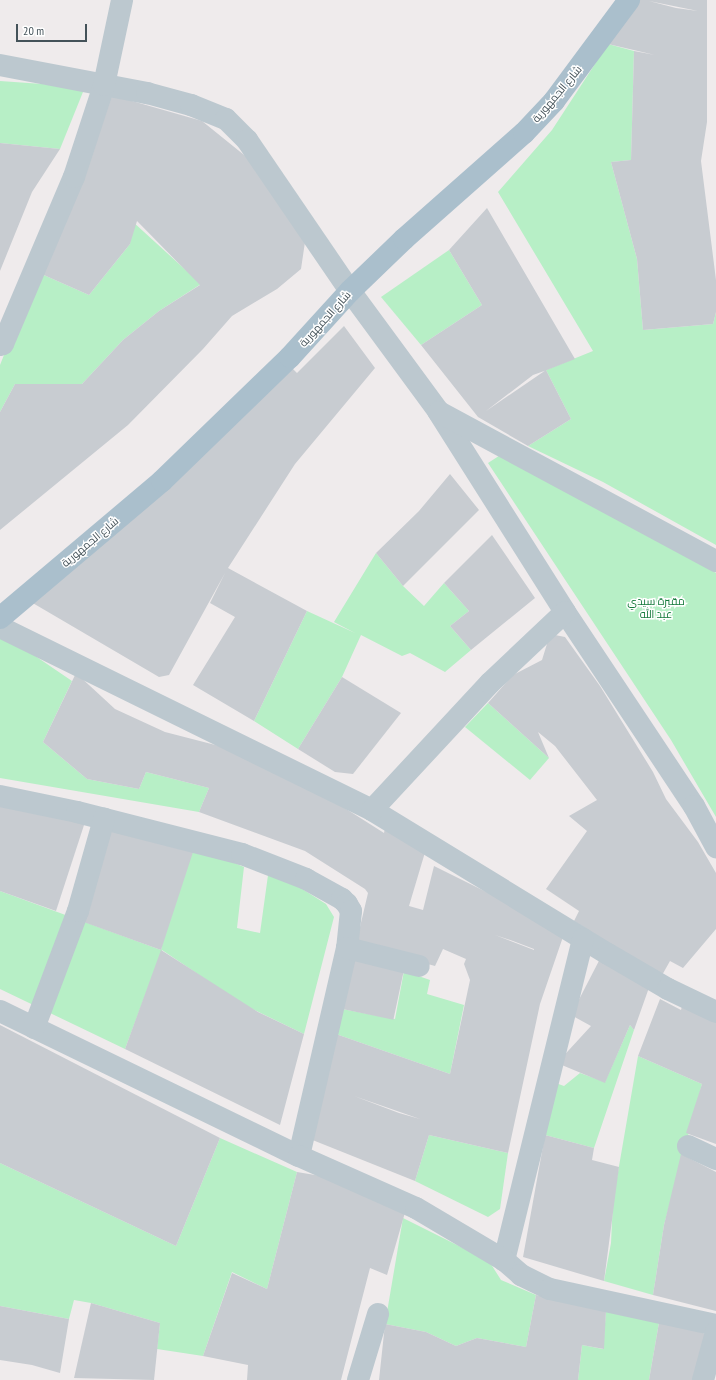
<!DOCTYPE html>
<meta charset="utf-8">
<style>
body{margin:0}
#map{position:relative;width:716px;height:1380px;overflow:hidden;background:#efebec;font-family:"PT Sans Narrow",Cairo,sans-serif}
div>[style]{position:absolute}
.green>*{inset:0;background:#b7efc6}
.building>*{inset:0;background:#c8ccd1;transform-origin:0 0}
.minor>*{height:22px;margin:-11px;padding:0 11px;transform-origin:11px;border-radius:11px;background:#bcc8cf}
.major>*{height:22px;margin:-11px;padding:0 11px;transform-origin:11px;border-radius:11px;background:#aabfcc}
span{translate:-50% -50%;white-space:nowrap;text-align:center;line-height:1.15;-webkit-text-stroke:3px #fff;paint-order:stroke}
.street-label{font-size:11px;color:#445259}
.park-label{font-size:11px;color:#147a3b}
.scale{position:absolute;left:16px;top:24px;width:71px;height:18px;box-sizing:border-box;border:2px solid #445259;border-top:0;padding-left:5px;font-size:12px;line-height:14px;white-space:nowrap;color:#445259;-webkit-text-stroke:3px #fff;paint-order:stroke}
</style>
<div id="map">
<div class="green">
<div style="clip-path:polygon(608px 44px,634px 51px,631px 160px,611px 162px,637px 259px,643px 330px,713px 324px,716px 312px,716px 545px,603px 482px,528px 446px,571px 419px,546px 370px,593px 351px,498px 192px,552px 130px)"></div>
<div style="clip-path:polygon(0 81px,85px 87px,60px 149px,0 143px)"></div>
<div style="clip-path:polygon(132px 221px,201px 284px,159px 311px,123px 340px,82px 384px,15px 384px,0 412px,0 365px,37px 272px,89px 295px,130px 244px)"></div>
<div style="clip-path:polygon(449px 250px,482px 305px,421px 345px,381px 297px)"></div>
<div style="clip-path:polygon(505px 452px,716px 573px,716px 817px,671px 740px,488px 463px)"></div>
<div style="clip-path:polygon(376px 553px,403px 586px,424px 606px,444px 583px,469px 611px,450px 626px,471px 650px,445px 672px,410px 653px,402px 656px,361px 635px,342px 677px,298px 749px,254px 721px,307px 611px,355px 633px,334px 622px)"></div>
<div style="clip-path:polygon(0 632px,72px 681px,43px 742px,87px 779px,139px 789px,146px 772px,209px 788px,199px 812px,0 778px)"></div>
<div style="clip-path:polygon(488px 703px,549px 758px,530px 780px,465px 727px)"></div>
<div style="clip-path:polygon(195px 846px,244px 867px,237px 928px,260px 933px,269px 868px,326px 904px,334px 917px,304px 1034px,244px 1005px,162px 950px,125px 1049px,0 989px,0 891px,161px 950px,169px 910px)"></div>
<div style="clip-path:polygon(404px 971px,430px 980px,427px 994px,464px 1005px,450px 1074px,333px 1033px,342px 1009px,395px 1019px)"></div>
<div style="clip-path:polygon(630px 1025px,634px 1030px,594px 1148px,545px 1135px,553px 1082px,564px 1086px,580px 1073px,605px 1082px)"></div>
<div style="clip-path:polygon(638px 1056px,702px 1084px,664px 1225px,653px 1295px,604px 1281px,611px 1243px,613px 1201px)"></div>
<div style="clip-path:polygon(429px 1135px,508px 1153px,500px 1209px,488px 1217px,415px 1181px)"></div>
<div style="clip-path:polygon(220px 1138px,297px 1172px,267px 1289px,232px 1272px,203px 1356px,157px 1349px,160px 1323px,91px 1303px,74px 1300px,69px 1319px,0 1306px,0 1163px,176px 1246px)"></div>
<div style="clip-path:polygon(403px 1218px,489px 1261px,501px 1280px,536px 1295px,526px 1347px,477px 1338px,456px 1346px,426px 1332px,385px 1324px)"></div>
<div style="clip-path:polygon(606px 1311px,660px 1317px,649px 1380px,578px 1380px,582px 1345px,603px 1349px)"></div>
</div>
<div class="building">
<div style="clip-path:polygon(evenodd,635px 0,707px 0,707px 122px,701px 161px,716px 280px,716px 312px,713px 324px,643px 330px,637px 259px,611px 162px,631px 160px,634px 51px,655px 55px,608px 44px,635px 0,649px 1px,698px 11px,676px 8px,649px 1px)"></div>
<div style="clip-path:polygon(111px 95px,202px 121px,254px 163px,305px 242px,301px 269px,277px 289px,232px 316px,203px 349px,128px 425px,0 530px,0 412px,15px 384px,82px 384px,123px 340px,159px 311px,200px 285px,137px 221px,130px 244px,89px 295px,37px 272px)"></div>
<div style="clip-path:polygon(0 143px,60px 149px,32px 192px,0 271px)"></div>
<div style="clip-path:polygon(487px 208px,575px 359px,547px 370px,533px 375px,486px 411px,546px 370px,571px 419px,528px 446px,478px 417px,421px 345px,482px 305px,449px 250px)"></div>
<div style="clip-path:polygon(344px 326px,375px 368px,295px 464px,228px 568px,307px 611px,254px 721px,193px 685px,235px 617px,210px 603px,225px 573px,169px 675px,159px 677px,31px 602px,287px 363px,297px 373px)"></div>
<div style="clip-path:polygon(450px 474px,479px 510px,403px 586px,376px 553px,419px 511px)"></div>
<div style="clip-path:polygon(492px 535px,535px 598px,471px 650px,450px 626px,469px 611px,444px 583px)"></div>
<div style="clip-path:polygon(550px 634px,565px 637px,600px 686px,653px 772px,666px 799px,698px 842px,716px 873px,716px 929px,683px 968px,670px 961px,661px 977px,574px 921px,579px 911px,546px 889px,587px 831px,569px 816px,597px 800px,555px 746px,538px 732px,549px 758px,488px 703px,513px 675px,542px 660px)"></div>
<div style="clip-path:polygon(evenodd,76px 673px,115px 709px,165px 732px,227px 748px,332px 800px,384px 833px,385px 828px,426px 849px,409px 906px,423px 910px,434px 866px,565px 931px,540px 1004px,508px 1153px,429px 1135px,415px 1181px,310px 1139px,333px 1033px,450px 1074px,470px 980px,464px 964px,466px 959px,443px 949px,435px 966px,356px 944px,368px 893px,365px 889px,305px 851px,199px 812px,209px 788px,146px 772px,139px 789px,87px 779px,43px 742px,76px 673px,495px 935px,513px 941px,534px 949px,534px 950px,495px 935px,76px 673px,354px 1096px,420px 1119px,399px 1113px,354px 1096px)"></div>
<div style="clip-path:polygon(342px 677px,401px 713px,353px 774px,335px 772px,298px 749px)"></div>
<div style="clip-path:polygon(0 800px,85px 822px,56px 911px,0 891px)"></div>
<div style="clip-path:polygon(111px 824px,195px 846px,161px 950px,258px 1012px,304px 1034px,280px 1125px,125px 1049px,161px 950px,78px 920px)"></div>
<div style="clip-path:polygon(603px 953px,651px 982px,634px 1030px,630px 1025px,605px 1083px,557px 1063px,591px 1026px,571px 1015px)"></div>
<div style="left:348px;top:959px;width:57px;height:50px;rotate:12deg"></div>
<div style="clip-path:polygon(660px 999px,681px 1010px,683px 1002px,716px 1018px,716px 1144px,686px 1133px,702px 1084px,638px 1056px)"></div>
<div style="clip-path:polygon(0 1025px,220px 1138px,176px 1246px,0 1163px)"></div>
<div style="clip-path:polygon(545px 1135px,594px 1148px,592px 1160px,619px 1167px,604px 1281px,523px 1257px)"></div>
<div style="clip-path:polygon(681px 1154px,716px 1172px,716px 1311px,653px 1295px,664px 1225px)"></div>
<div style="clip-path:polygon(297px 1172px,339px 1179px,406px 1209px,387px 1275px,370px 1268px,341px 1380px,247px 1380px,248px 1365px,203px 1356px,232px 1273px,267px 1289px)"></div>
<div style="clip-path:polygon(536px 1295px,606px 1311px,604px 1349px,582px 1345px,578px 1380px,379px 1380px,385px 1324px,426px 1332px,456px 1346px,477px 1338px,526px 1347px)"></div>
<div style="clip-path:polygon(91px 1303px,160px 1323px,154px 1380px,74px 1378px)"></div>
<div style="clip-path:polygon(0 1306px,69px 1319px,60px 1373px,32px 1365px,0 1360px)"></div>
<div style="clip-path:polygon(660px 1317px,700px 1329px,706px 1336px,695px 1380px,649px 1380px)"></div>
</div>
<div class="minor">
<div style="left:0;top:65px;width:150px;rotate:10.8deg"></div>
<div style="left:147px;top:93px;width:46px;rotate:15.3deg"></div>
<div style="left:191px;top:105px;width:38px;rotate:22deg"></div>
<div style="left:226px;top:119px;width:30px;rotate:45deg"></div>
<div style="left:247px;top:140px;width:183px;rotate:55.7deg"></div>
<div style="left:350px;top:291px;width:149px;rotate:53.7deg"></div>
<div style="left:438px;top:411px;width:238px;rotate:57.7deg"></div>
<div style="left:565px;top:612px;width:233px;rotate:56.4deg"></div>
<div style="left:694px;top:806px;width:47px;rotate:61.8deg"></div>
<div style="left:0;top:345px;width:3px;rotate:-18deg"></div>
<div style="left:3px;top:344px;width:181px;rotate:-67deg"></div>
<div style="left:74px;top:177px;width:97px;rotate:-71.9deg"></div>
<div style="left:104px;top:85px;width:87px;rotate:-78deg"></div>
<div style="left:439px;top:412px;width:315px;rotate:28.3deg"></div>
<div style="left:0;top:627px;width:415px;rotate:26.2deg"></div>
<div style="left:372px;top:810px;width:276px;rotate:31.4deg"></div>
<div style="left:608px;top:954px;width:69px;rotate:30.3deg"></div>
<div style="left:668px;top:989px;width:53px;rotate:25.6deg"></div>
<div style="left:0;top:796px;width:79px;rotate:11.7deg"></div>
<div style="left:77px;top:812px;width:170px;rotate:14.3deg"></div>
<div style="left:242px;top:854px;width:69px;rotate:21.3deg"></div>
<div style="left:306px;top:879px;width:41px;rotate:29.1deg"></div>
<div style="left:342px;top:899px;width:7px;rotate:45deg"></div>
<div style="left:347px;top:904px;width:8px;rotate:60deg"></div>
<div style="left:351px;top:911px;width:37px;rotate:96deg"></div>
<div style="left:347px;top:948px;width:213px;rotate:103deg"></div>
<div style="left:372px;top:810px;width:173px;rotate:-47.1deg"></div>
<div style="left:490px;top:683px;width:103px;rotate:-43.4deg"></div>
<div style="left:583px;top:939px;width:331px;rotate:103.8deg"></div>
<div style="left:504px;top:1260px;width:23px;rotate:41deg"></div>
<div style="left:521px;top:1275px;width:32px;rotate:26deg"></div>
<div style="left:550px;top:1289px;width:170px;rotate:12.2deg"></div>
<div style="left:347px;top:948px;width:74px;rotate:14deg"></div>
<div style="left:0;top:1011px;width:332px;rotate:25.9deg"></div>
<div style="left:299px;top:1156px;width:128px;rotate:24deg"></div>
<div style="left:416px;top:1208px;width:102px;rotate:30.6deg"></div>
<div style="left:34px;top:1028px;width:125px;rotate:-69.4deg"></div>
<div style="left:78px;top:911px;width:96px;rotate:-74.2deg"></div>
<div style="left:688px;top:1146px;width:31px;rotate:25deg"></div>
<div style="left:358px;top:1380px;width:69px;rotate:-73.1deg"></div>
<div style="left:703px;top:1380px;width:50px;rotate:-74.8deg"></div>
</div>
<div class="major">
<div style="left:0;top:618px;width:212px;rotate:-40.2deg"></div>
<div style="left:162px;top:481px;width:178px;rotate:-44.1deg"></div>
<div style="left:290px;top:357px;width:89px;rotate:-47.7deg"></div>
<div style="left:350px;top:291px;width:75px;rotate:-43.9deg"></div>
<div style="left:404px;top:239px;width:160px;rotate:-41.5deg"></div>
<div style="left:524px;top:133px;width:44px;rotate:-46.8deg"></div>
<div style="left:554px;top:101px;width:126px;rotate:-53.4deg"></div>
</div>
<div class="street-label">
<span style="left:557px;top:94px;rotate:-50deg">شارع الجمهورية</span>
<span style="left:325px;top:319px;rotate:-48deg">شارع الجمهورية</span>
<span style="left:90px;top:542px;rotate:-40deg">شارع الجمهورية</span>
</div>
<div class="park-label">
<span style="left:656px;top:608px">مقبرة سيدي<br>عبد الله</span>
</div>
<div class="scale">20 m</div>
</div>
